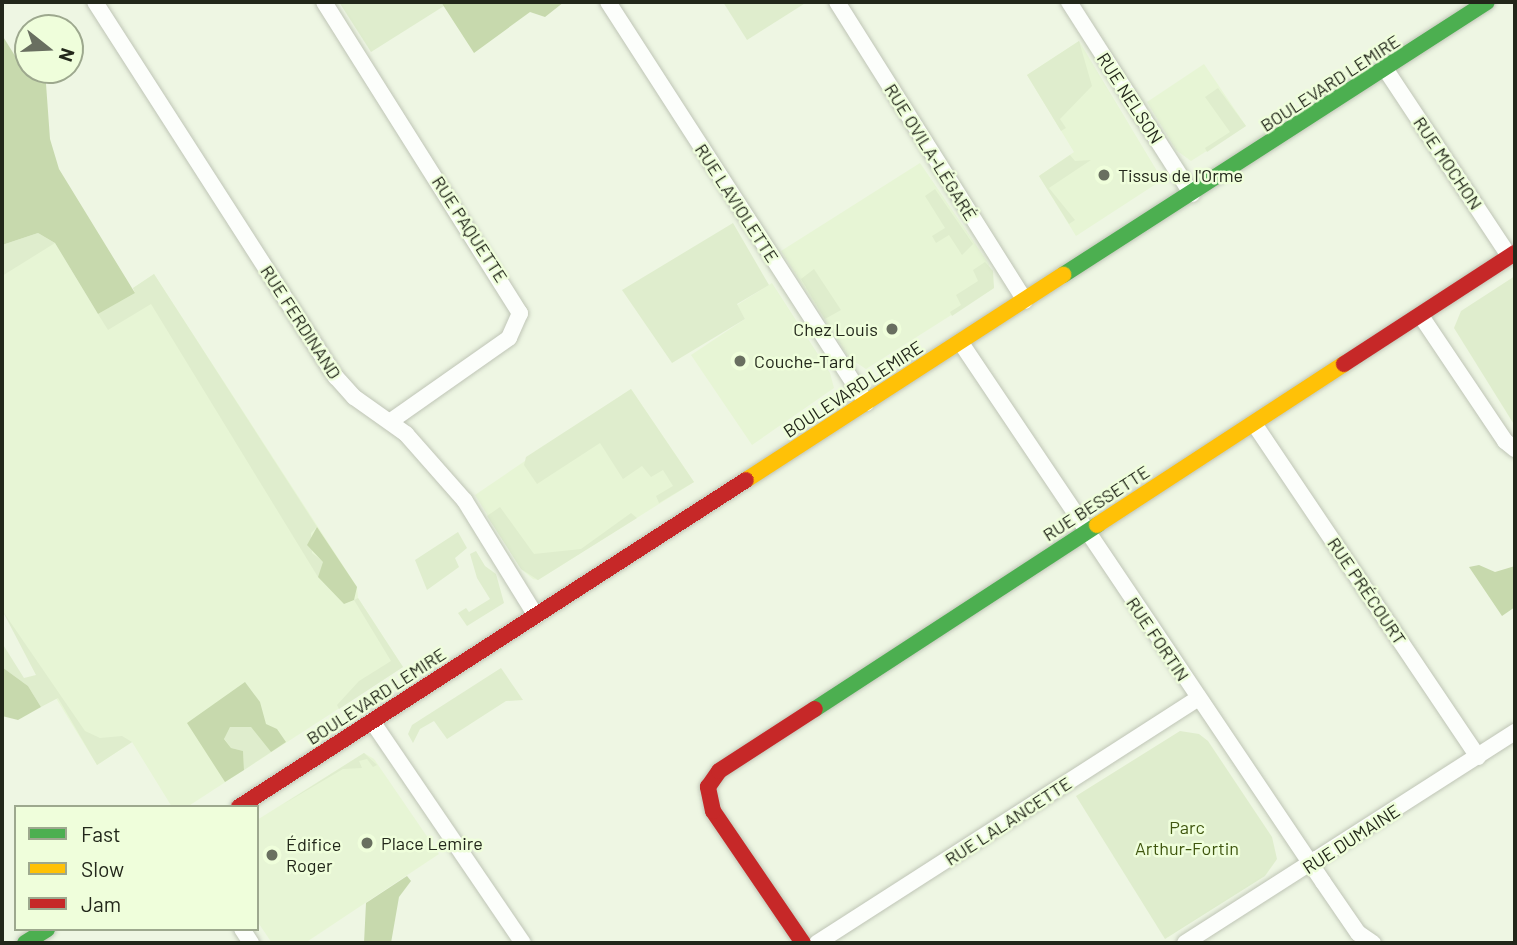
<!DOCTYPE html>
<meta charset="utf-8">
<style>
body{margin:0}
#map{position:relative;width:1517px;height:945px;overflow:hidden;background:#eef6e3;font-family:Barlow,sans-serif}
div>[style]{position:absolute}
.built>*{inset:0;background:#e7f5d5}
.green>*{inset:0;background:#dfedcd}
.forest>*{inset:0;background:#c7d9ad}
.roads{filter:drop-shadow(0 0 2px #bfc5b6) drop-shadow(0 0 2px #bfc5b6)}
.street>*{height:16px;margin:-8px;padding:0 8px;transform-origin:8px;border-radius:8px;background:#fcfefb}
.fast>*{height:16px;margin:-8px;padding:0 8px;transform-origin:8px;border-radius:8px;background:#4caf50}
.slow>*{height:16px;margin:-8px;padding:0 8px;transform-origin:8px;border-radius:8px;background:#ffc107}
.jam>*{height:16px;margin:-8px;padding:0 8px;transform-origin:8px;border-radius:8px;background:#c62828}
.dots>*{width:19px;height:19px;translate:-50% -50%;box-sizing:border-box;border:4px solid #effedb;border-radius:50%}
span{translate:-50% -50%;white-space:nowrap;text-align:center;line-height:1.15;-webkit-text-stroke:5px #effedb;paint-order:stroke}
.street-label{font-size:18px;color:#22271a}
.poi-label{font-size:18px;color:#22271a}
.left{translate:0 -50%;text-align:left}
.right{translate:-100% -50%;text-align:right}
.park-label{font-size:18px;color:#3f560e}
.frame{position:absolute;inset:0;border:4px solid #22271a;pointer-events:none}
.legend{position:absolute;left:14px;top:805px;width:245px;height:126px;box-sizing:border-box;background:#effedb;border:2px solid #9da88e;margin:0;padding:9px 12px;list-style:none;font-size:21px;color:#22271a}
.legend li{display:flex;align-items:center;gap:14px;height:35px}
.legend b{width:35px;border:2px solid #9da88e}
.north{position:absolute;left:14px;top:14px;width:70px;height:70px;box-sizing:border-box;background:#effedb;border:2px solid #9da88e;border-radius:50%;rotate:108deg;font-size:19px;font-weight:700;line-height:28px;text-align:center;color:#22271a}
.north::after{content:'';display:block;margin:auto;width:24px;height:32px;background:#696f60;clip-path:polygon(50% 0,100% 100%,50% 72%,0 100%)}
</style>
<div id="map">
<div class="built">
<div style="clip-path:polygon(1079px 41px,1160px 176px,1159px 182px,1076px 236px,1039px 176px,1074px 152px,1027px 75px)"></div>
<div style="clip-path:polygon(1204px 64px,1246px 126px,1191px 161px,1176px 150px,1147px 102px)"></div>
<div style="clip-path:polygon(920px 163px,989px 264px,994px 288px,866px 369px,849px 358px,781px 251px)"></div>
<div style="clip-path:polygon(55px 243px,98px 314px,135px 292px,133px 288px,154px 274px,357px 587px,358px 598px,403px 667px,187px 807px,172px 807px,132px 742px,97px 765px,2px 610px,2px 245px)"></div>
<div style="clip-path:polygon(772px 283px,830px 373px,834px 388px,752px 445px,691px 355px,745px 319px,737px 305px)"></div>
<div style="clip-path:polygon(631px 389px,694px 482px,538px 580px,533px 579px,521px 569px,475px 495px)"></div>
<div style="clip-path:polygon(364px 753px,374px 759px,439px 854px,305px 943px,272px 943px,257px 921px,257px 820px)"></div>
</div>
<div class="green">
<div style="clip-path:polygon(339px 2px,441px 2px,444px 6px,371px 52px)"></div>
<div style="clip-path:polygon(723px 2px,807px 2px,747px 40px)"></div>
<div style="clip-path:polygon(1079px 41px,1092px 86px,1060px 119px,1066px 128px,1061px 131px,1027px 75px)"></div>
<div style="clip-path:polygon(1218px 88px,1246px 126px,1207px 152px,1205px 148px,1230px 132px,1205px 97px)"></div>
<div style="clip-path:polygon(1070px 155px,1075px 161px,1091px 160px,1049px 188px,1075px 220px,1069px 224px,1039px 176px)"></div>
<div style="clip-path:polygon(935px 189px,973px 244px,962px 255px,949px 235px,936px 243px,932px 236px,945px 228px,925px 196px)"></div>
<div style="clip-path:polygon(733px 223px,769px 285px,737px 304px,745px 319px,672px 363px,622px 290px)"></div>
<div style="clip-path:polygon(38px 233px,55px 243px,2px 276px,2px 245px)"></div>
<div style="clip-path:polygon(985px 262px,993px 271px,994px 288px,952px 316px,950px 312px,961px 305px,956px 295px,978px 281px,973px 270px)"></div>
<div style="clip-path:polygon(814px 269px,841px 310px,825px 319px,801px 279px)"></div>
<div style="clip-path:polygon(154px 274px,317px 527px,311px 533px,312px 553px,324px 562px,318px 577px,151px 304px,108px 330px,98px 314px,135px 293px,133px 288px)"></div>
<div style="clip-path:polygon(1515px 276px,1515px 426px,1454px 328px,1461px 311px)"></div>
<div style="clip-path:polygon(631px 389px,694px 482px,659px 503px,656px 496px,673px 486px,663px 470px,651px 477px,642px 466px,623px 479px,600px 443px,537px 484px,524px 465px,526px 457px)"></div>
<div style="clip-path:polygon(500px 507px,534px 554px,581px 549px,631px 513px,637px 518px,538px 580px,521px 569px,487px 516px)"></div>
<div style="clip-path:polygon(458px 532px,467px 548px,455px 558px,459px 567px,427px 590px,415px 560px)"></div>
<div style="clip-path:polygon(476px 551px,485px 566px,496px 574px,504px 603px,467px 626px,458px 613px,466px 608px,469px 612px,490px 599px,477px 578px,470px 554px)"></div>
<div style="clip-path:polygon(358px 598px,403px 667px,339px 709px,337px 705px,359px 681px,391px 661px,354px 600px)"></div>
<div style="clip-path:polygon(2px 610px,85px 731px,100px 738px,122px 736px,132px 742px,97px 765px,58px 698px,41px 707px,28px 686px,2px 667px,2px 643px,24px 678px,36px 675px)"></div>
<div style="clip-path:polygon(501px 668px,523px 700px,506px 701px,447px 739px,434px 721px,420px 729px,413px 743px,408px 734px,412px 725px)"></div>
<div style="clip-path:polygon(241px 724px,251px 727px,271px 752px,244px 770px,243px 751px,231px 748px,224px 738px,230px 727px)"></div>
<div style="clip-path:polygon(1180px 731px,1199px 734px,1208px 741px,1272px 837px,1277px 859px,1265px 876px,1165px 939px,1076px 796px)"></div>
<div style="clip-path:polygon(364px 753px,377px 765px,373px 767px,367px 759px,359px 761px,362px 768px,343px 769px,282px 805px)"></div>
</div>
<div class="forest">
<div style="clip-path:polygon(441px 2px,564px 2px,545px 17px,530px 12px,474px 53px)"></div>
<div style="clip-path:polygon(2px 35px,22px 67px,28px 64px,28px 70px,45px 70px,50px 139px,59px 169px,135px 293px,98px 314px,55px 243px,38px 233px,2px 245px)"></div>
<div style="clip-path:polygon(317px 527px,357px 587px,354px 600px,344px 604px,318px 577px,323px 562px,307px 545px)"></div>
<div style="clip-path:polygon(1479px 565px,1495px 572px,1515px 566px,1515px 607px,1502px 616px,1469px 567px)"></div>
<div style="clip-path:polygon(2px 667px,28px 686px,41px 707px,18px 720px,2px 716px)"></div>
<div style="clip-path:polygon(245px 682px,260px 702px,266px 724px,277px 729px,286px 742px,271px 752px,251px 727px,230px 727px,224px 739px,231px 748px,243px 751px,244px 770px,225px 782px,187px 723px)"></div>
<div style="clip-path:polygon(407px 876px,411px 881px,399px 897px,391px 943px,364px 943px,366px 903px)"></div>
</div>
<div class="roads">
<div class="street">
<div style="left:95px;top:2px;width:446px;rotate:57.3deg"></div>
<div style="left:336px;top:377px;width:27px;rotate:48deg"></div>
<div style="left:354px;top:397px;width:64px;rotate:35.4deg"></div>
<div style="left:406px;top:434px;width:89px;rotate:48.6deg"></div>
<div style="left:465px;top:501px;width:135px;rotate:58.3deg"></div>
<div style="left:324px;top:2px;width:368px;rotate:57.8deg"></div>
<div style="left:520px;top:313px;width:27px;rotate:114deg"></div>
<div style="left:509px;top:338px;width:144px;rotate:144.9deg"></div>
<div style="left:608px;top:2px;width:477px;rotate:57.2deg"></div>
<div style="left:837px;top:2px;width:353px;rotate:57.8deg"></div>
<div style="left:1069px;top:2px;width:228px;rotate:57.4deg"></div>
<div style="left:1386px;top:70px;width:224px;rotate:56.5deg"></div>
<div style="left:1421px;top:316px;width:151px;rotate:56.1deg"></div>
<div style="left:1505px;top:441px;width:13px;rotate:39deg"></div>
<div style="left:961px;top:343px;width:649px;rotate:56.11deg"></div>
<div style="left:1323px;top:882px;width:62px;rotate:55.5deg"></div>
<div style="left:1358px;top:933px;width:18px;rotate:34deg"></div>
<div style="left:1255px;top:425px;width:400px;rotate:56.1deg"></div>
<div style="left:372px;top:721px;width:268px;rotate:55.8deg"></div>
<div style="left:242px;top:929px;width:17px;rotate:57deg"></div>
<div style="left:817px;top:943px;width:453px;rotate:-32.7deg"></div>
<div style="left:1185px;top:943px;width:392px;rotate:-32.6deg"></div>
</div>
<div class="fast">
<div style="left:1063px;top:275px;width:504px;rotate:-32.78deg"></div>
<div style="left:815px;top:709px;width:337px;rotate:-33.1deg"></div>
<div style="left:25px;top:943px;width:26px;rotate:-32deg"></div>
</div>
<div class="slow">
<div style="left:746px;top:480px;width:378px;rotate:-32.9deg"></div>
<div style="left:1097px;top:525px;width:295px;rotate:-33.1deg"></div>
</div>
<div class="jam">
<div style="left:1344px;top:364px;width:204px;rotate:-33deg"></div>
<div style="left:239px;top:807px;width:603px;rotate:-32.82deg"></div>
<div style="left:803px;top:943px;width:160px;rotate:-124.3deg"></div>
<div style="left:713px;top:811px;width:25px;rotate:-102deg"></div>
<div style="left:708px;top:787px;width:19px;rotate:-55deg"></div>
<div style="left:719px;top:771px;width:114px;rotate:-32.9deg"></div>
</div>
</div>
<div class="dots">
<div style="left:1104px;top:175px;background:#696f60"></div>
<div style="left:892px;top:329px;background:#696f60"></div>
<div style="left:740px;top:361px;background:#696f60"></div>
<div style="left:367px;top:843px;background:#696f60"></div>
<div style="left:272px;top:855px;background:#696f60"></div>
</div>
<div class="street-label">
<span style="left:1330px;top:83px;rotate:-33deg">BOULEVARD LEMIRE</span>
<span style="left:1130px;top:98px;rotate:57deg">RUE NELSON</span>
<span style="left:931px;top:152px;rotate:58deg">RUE OVILA-LÉGARÉ</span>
<span style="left:1448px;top:163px;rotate:56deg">RUE MOCHON</span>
<span style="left:737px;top:203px;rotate:57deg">RUE LAVIOLETTE</span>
<span style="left:470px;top:229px;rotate:57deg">RUE PAQUETTE</span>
<span style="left:301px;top:322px;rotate:57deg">RUE FERDINAND</span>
<span style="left:853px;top:389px;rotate:-33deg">BOULEVARD LEMIRE</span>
<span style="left:1096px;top:503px;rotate:-33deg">RUE BESSETTE</span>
<span style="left:1367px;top:591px;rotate:56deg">RUE PRÉCOURT</span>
<span style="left:1158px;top:639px;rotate:56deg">RUE FORTIN</span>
<span style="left:376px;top:696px;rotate:-33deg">BOULEVARD LEMIRE</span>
<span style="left:1008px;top:821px;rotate:-33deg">RUE LALANCETTE</span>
<span style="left:1351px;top:839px;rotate:-33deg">RUE DUMAINE</span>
</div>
<div class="poi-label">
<span class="left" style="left:1118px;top:175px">Tissus de l'Orme</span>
<span class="right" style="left:878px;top:329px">Chez Louis</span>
<span class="left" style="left:754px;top:361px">Couche-Tard</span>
<span class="left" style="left:381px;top:843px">Place Lemire</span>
<span class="left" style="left:286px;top:855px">Édifice<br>Roger</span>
</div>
<div class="park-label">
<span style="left:1187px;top:838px">Parc<br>Arthur-Fortin</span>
</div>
<div class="frame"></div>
<ul class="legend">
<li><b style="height:9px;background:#4caf50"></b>Fast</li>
<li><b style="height:9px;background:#ffc107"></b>Slow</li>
<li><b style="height:9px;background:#c62828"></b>Jam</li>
</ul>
<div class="north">N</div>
</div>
